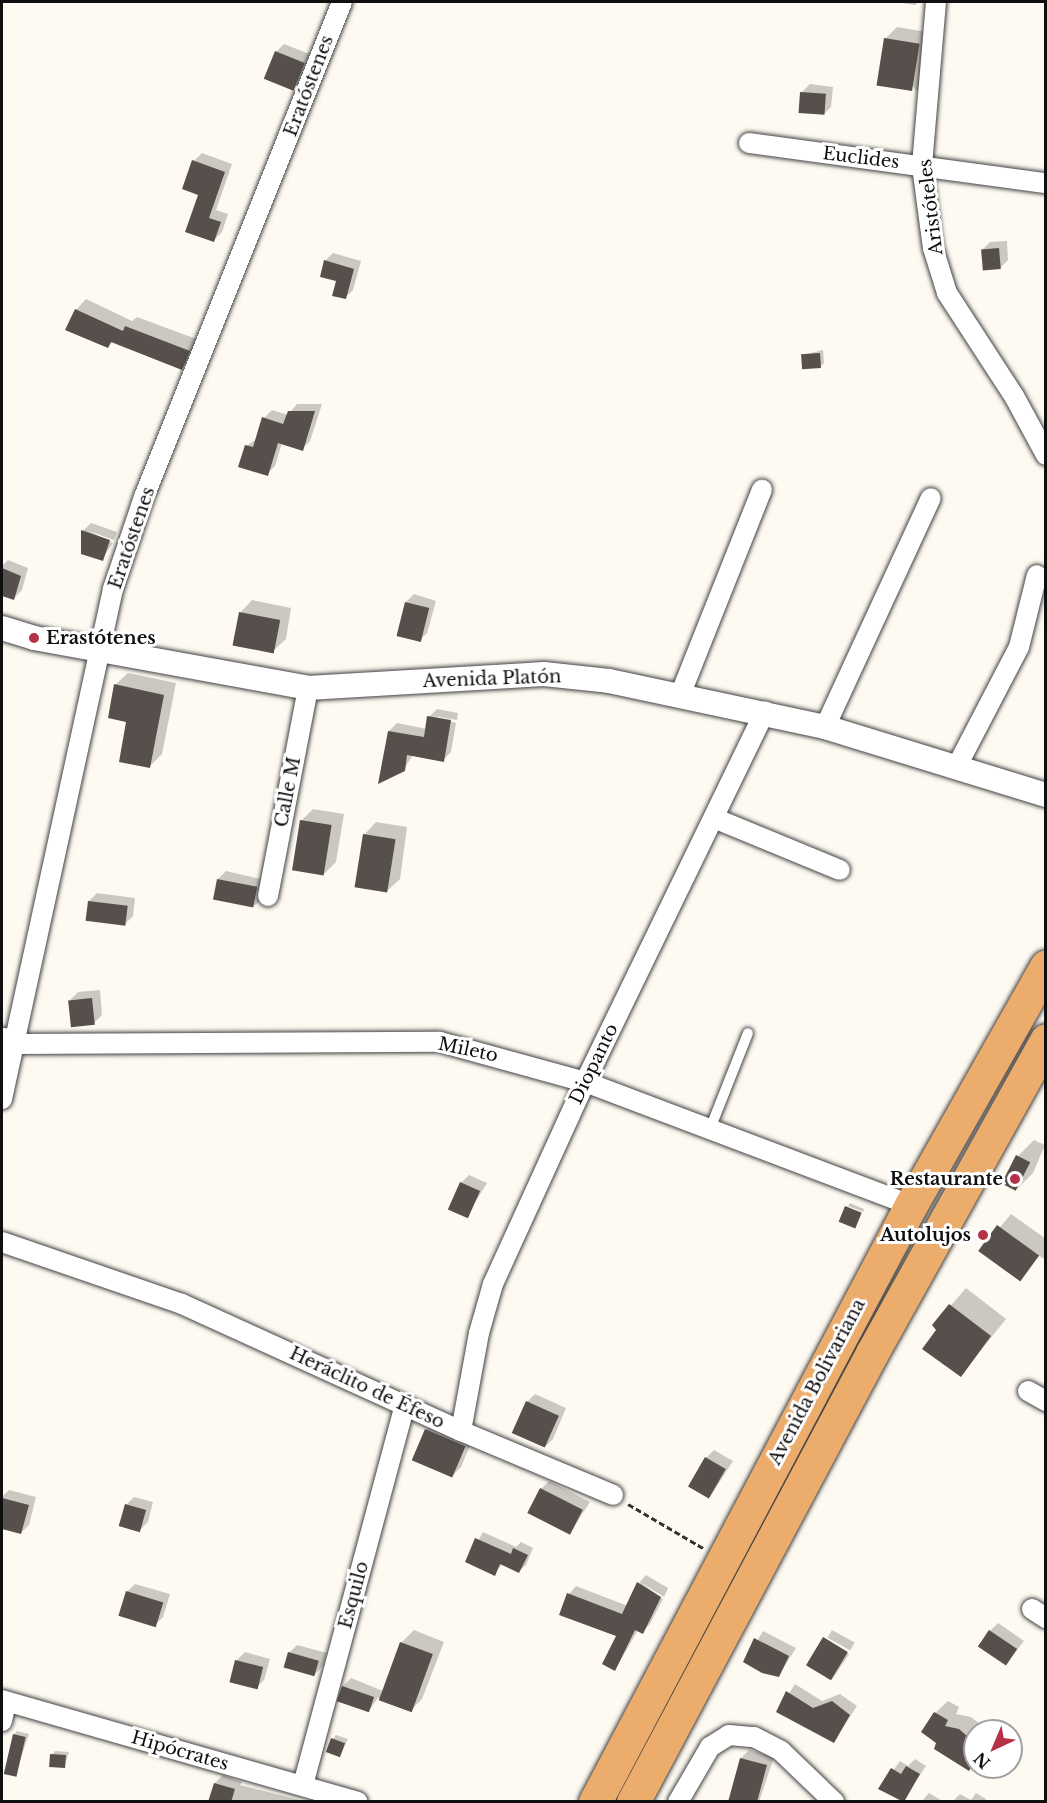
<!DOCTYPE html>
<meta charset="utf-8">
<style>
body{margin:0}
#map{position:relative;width:1047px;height:1803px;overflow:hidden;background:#fefaf2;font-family:"Libre Baskerville",serif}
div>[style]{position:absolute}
.shadow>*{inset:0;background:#0003;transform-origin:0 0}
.building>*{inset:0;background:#574f4c;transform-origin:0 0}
.path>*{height:3px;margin-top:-1.5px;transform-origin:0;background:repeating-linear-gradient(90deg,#313131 0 6px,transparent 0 9px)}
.roads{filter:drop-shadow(0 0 2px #424242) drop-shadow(0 0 2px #424242)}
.service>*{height:10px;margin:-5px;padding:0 5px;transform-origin:5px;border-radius:5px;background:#fff}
.minor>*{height:20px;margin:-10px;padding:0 10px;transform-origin:10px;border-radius:10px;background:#fff}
.tertiary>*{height:24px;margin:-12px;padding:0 12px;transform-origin:12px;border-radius:12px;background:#fff}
.trunk>*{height:33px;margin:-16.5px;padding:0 16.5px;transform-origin:16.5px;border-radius:16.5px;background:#ecac6c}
.dots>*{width:16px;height:16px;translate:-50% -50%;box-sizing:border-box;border:3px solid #fff;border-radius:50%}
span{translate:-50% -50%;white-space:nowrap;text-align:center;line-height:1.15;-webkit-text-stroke:6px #fff;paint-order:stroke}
.street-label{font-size:18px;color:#0f0f0f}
.poi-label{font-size:18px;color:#0f0f0f;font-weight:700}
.left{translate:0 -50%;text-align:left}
.right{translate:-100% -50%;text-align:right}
.frame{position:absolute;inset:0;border:3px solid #0f0f0f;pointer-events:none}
.north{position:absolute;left:963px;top:1719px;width:60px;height:60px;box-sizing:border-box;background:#fff;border:2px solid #9f9f9f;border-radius:50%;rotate:224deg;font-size:16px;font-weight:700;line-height:24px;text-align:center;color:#0f0f0f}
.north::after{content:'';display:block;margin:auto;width:21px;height:27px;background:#b53145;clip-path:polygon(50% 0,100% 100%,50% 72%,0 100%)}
</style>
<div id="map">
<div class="shadow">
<div style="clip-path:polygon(895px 2px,919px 2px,915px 5px)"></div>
<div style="clip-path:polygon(897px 27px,932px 33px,928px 79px,916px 91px,885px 39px)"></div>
<div style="clip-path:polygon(284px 44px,312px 55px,302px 80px,294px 88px,276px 52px)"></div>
<div style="clip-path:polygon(810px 84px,833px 87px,831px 107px,823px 115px,802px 92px)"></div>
<div style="clip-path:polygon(202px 153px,232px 164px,216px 210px,228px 214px,222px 232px,214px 240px,194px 161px)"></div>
<div style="clip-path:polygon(1007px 241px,1008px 260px,1000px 268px,982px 250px,990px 242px)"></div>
<div style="clip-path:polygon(333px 253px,361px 261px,353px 290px,345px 298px,325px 261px)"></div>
<div style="clip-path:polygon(86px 299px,132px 321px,137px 317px,199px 340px,192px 358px,182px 368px,113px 342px,108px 346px,76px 310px)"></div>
<div style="clip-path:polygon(823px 350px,824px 363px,821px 366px,803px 355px)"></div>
<div style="clip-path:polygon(297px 404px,322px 404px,310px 441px,302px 449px,282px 443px,275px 466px,267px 474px,246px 446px,257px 439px,264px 418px,272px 410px,288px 415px)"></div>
<div style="clip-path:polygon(91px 523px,117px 532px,114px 540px,89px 531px,113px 543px,102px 559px,83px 531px)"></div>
<div style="clip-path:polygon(8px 560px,28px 568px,22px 590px,14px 598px,2px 594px,2px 566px)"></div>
<div style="clip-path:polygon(414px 594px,436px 601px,427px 633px,419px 641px,406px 602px)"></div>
<div style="clip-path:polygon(252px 600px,291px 608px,286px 639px,273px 651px,240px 613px)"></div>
<div style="clip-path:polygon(128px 673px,176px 683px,162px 754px,150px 766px,115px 685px)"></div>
<div style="clip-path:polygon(437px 709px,458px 713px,457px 720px,433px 716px,456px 723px,451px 752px,443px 760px,413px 755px,404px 769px,389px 731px,397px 723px,427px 729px,429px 717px)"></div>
<div style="clip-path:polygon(313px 809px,344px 814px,336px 862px,324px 874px,301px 821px)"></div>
<div style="clip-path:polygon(376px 822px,407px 827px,400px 879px,387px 891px,364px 835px)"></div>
<div style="clip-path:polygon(226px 871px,265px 880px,262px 899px,254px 906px,218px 879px)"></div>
<div style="clip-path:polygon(97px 893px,135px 898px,133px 916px,125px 924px,89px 901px)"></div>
<div style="clip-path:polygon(100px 990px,102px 1015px,94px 1023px,70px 1000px,78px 992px)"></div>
<div style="clip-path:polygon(1034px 1140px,1045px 1145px,1033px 1173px,1017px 1189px,1018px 1156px)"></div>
<div style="clip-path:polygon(469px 1175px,487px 1183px,466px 1217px,461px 1183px)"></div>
<div style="clip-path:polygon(850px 1203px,864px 1209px,863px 1212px,848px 1206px)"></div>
<div style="clip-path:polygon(1011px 1214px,1046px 1239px,1046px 1260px,1039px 1256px,1020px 1279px,981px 1250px)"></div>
<div style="clip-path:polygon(966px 1288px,1006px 1319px,961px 1375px,934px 1325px)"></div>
<div style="clip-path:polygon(535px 1394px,566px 1408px,553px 1439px,545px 1447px,527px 1402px)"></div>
<div style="clip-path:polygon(434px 1422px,473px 1438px,461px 1467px,453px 1475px,426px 1430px)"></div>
<div style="clip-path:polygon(714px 1450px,733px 1461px,710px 1497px,706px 1458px)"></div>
<div style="clip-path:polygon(549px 1481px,590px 1502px,570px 1533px,541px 1489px)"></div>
<div style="clip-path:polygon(9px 1490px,36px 1497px,29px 1525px,21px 1533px,2px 1528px,2px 1497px)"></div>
<div style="clip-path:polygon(134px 1497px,153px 1502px,148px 1522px,140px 1530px,126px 1505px)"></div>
<div style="clip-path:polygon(483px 1532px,516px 1547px,521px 1542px,533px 1548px,526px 1565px,519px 1571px,503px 1563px,494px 1574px,467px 1561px)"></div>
<div style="clip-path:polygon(646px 1575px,668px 1588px,664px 1597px,640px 1582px)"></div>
<div style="clip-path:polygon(640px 1582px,663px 1599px,650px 1624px,642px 1632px,638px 1630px,615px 1670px,618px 1635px,569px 1594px,576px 1586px,628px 1606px)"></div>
<div style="clip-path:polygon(135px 1584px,170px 1594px,163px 1617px,155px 1625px,127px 1592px)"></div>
<div style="clip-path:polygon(998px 1623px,1024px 1641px,1006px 1664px,990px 1631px)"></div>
<div style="clip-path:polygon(414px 1630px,444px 1642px,422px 1699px,410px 1711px,378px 1698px,368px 1712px,340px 1701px,343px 1686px,351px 1678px,383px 1691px,401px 1643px)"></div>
<div style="left:832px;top:1630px;width:26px;height:9px;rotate:29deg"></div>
<div style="clip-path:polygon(763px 1631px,796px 1648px,779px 1675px,745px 1662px)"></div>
<div style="left:825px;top:1638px;width:29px;height:31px;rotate:34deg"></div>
<div style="clip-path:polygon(297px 1645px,327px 1653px,323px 1666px,315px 1674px,289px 1653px)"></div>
<div style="clip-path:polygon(245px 1652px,270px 1659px,264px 1680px,256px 1688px,231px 1681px,237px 1660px)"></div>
<div style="clip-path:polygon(795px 1684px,822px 1701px,840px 1694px,857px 1706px,834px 1741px,778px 1711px)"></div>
<div style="clip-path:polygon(948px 1701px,959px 1707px,956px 1714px,971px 1717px,989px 1731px,975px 1731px,975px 1763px,969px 1769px,937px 1742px,935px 1713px)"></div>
<div style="clip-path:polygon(17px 1731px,29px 1734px,15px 1775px,14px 1735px)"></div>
<div style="clip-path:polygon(336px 1735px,348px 1739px,340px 1756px,333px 1739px)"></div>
<div style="clip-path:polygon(749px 1750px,774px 1757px,759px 1802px,741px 1802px,741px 1758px)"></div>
<div style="clip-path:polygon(55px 1751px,69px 1752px,64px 1768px,52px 1755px)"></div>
<div style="clip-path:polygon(915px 1759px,926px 1766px,902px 1802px,880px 1789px,900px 1761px,908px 1766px)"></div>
<div style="clip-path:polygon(223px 1775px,242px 1782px,240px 1785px,308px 1802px,209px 1802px,215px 1783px)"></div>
<div style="clip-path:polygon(929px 1793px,944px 1802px,921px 1802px)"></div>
<div style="clip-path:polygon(976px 1793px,986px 1799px,985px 1802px,952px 1802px,960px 1794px,971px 1800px)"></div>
</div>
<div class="building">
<div style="left:884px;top:38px;width:36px;height:48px;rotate:9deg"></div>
<div style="left:275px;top:51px;width:32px;height:30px;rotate:22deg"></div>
<div style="left:800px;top:92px;width:26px;height:21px;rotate:4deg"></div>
<div style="clip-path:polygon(192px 160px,225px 172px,209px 218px,221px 222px,214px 242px,185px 232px,198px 195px,182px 189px)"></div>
<div style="left:999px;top:248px;width:21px;height:18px;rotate:85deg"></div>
<div style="clip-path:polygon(324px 260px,354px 269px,346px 299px,332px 296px,336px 281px,320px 277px)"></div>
<div style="clip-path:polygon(75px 309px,123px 331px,125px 326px,190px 351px,182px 370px,111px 342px,108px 348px,65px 330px)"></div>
<div style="left:820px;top:353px;width:15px;height:19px;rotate:86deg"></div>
<div style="clip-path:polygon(288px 411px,315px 411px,303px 451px,278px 443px,268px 476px,238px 467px,245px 445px,253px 447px,262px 417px,283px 424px)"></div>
<div style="clip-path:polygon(81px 530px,110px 540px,103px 561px,81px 554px)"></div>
<div style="clip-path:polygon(2px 568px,21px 576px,14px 600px,2px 596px)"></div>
<div style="left:405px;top:602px;width:25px;height:35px;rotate:14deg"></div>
<div style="left:239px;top:612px;width:42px;height:34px;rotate:11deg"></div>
<div style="clip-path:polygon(114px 684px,164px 695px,150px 768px,119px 762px,126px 722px,108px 718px)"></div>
<div style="clip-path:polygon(427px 716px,451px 720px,444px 762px,407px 755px,405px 771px,378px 784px,388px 731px,424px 737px)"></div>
<div style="left:300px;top:820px;width:32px;height:51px;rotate:9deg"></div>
<div style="left:363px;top:834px;width:33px;height:54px;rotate:9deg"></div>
<div style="left:217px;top:879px;width:41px;height:21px;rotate:11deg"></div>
<div style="left:88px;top:901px;width:40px;height:20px;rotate:7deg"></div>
<div style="left:92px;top:998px;width:27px;height:24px;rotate:84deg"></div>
<div style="left:1016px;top:1155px;width:16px;height:32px;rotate:27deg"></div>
<div style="left:460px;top:1182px;width:22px;height:30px;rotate:24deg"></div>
<div style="left:845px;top:1206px;width:18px;height:17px;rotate:22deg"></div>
<div style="left:997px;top:1225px;width:52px;height:32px;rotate:36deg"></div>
<div style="clip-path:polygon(949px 1304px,991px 1336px,961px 1377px,922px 1349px,936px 1330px,932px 1325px)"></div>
<div style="left:526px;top:1401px;width:36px;height:35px;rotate:24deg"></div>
<div style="left:425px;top:1429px;width:44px;height:34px;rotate:23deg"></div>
<div style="left:705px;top:1457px;width:24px;height:34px;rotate:30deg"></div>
<div style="left:540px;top:1488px;width:48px;height:28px;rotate:27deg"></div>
<div style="clip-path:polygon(2px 1498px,29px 1505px,21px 1534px,2px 1529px)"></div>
<div style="left:125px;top:1504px;width:22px;height:23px;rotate:16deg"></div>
<div style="clip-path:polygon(475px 1538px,511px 1554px,513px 1548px,528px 1555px,519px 1573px,500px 1564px,495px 1576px,465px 1562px)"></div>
<div style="clip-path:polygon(637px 1582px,661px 1597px,643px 1634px,635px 1630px,615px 1671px,602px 1664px,616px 1636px,559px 1615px,567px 1593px,622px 1614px)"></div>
<div style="left:126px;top:1591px;width:39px;height:26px;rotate:17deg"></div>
<div style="left:989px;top:1630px;width:34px;height:20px;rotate:34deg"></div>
<div style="left:823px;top:1637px;width:29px;height:33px;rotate:31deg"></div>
<div style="clip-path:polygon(754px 1638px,789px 1656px,779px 1677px,762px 1673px,743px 1662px)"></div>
<div style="left:400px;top:1642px;width:35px;height:62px;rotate:20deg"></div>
<div style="left:288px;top:1652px;width:32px;height:16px;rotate:16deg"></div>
<div style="left:235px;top:1660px;width:29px;height:23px;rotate:14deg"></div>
<div style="left:342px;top:1686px;width:34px;height:16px;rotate:19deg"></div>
<div style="clip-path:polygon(786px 1691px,813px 1708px,832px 1701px,850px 1715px,834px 1743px,776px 1712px)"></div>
<div style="clip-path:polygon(934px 1712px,948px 1720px,945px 1726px,959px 1729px,975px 1743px,975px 1761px,969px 1771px,934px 1749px,936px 1743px,921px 1732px)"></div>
<div style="left:13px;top:1734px;width:13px;height:41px;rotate:13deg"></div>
<div style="left:331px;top:1738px;width:15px;height:15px;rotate:20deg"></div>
<div style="left:50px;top:1754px;width:16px;height:13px;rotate:4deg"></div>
<div style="clip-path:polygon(740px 1758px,767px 1765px,757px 1802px,728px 1802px)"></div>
<div style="clip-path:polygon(906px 1766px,920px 1774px,904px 1802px,878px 1789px,891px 1768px,901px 1774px)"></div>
<div style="clip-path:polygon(214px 1783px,235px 1789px,231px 1802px,208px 1802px)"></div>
</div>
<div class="path">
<div style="left:628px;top:1504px;width:87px;rotate:30.4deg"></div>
</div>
<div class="roads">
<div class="service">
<div style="left:710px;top:1129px;width:103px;rotate:-68.4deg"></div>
</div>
<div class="minor">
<div style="left:936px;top:2px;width:165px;rotate:94.9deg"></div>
<div style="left:922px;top:166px;width:83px;rotate:82.4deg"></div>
<div style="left:933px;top:248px;width:47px;rotate:72.7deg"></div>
<div style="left:947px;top:293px;width:123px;rotate:57deg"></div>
<div style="left:1014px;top:396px;width:67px;rotate:61.5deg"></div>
<div style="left:749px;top:143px;width:300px;rotate:7.7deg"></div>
<div style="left:681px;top:693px;width:219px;rotate:-68.3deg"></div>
<div style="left:825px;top:727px;width:252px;rotate:-65.2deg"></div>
<div style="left:956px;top:768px;width:136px;rotate:-62.5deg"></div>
<div style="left:1019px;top:647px;width:74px;rotate:-76deg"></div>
<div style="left:714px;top:818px;width:136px;rotate:22.4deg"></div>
<div style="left:268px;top:896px;width:212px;rotate:-79.1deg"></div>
<div style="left:4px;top:1038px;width:12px;rotate:31deg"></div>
<div style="left:14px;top:1044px;width:426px;rotate:-0.3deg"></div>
<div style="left:440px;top:1042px;width:150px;rotate:15.4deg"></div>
<div style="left:585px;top:1082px;width:348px;rotate:20.7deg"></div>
<div style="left:2px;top:1099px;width:522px;rotate:-77.72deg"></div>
<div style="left:113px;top:589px;width:97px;rotate:-71.4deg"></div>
<div style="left:144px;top:497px;width:533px;rotate:-68.2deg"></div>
<div style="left:2px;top:1242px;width:190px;rotate:19deg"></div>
<div style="left:182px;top:1304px;width:307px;rotate:24.5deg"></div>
<div style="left:461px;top:1431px;width:165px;rotate:22.8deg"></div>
<div style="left:1028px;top:1391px;width:21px;rotate:29deg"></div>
<div style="left:461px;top:1431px;width:100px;rotate:-79.6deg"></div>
<div style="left:479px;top:1333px;width:51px;rotate:-74.1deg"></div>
<div style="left:493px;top:1284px;width:222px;rotate:-65.5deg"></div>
<div style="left:585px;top:1082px;width:412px;rotate:-64.1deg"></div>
<div style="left:1032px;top:1609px;width:17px;rotate:33deg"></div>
<div style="left:2px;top:1700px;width:370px;rotate:16deg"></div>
<div style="left:2px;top:1721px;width:19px;rotate:-78deg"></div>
<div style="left:303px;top:1785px;width:393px;rotate:-75deg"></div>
<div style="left:678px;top:1802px;width:64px;rotate:-59.8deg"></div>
<div style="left:710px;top:1747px;width:22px;rotate:-32deg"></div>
<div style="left:729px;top:1735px;width:25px;rotate:5deg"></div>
<div style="left:754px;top:1737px;width:30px;rotate:27deg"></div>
<div style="left:781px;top:1751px;width:74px;rotate:43.9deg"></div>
</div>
<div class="tertiary">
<div style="left:2px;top:628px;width:34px;rotate:17deg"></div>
<div style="left:34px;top:638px;width:279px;rotate:10.3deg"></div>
<div style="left:308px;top:688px;width:236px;rotate:-3.4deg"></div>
<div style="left:544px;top:674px;width:65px;rotate:6.1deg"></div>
<div style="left:609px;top:681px;width:221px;rotate:12deg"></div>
<div style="left:825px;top:727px;width:231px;rotate:17.1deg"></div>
</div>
<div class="trunk">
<div style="left:595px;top:1802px;width:675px;rotate:-62.11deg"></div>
<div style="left:911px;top:1205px;width:274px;rotate:-60.5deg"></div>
<div style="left:633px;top:1802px;width:509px;rotate:-61.97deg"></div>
<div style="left:872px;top:1353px;width:358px;rotate:-60.9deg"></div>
</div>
</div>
<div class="dots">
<div style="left:34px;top:638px;background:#b53145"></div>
<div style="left:1015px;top:1179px;background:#b53145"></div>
<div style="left:983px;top:1235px;background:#b53145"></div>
</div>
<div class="street-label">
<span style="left:309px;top:86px;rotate:-69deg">Eratóstenes</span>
<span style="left:861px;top:158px;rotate:7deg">Euclides</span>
<span style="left:931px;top:207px;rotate:-97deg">Aristóteles</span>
<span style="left:132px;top:538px;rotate:-71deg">Eratóstenes</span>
<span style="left:492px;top:679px;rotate:-2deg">Avenida Platón</span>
<span style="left:288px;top:792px;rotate:-79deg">Calle M</span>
<span style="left:468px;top:1050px;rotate:12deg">Mileto</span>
<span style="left:594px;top:1064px;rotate:-64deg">Diopanto</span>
<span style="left:817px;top:1382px;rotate:-62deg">Avenida Bolivariana</span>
<span style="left:367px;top:1388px;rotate:25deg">Heráclito de Éfeso</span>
<span style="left:354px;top:1595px;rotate:-75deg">Esquilo</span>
<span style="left:180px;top:1751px;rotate:16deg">Hipócrates</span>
</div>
<div class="poi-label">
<span class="left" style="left:46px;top:638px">Erastótenes</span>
<span class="right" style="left:1003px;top:1179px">Restaurante</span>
<span class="right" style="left:971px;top:1235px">Autolujos</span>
</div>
<div class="frame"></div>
<div class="north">N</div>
</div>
